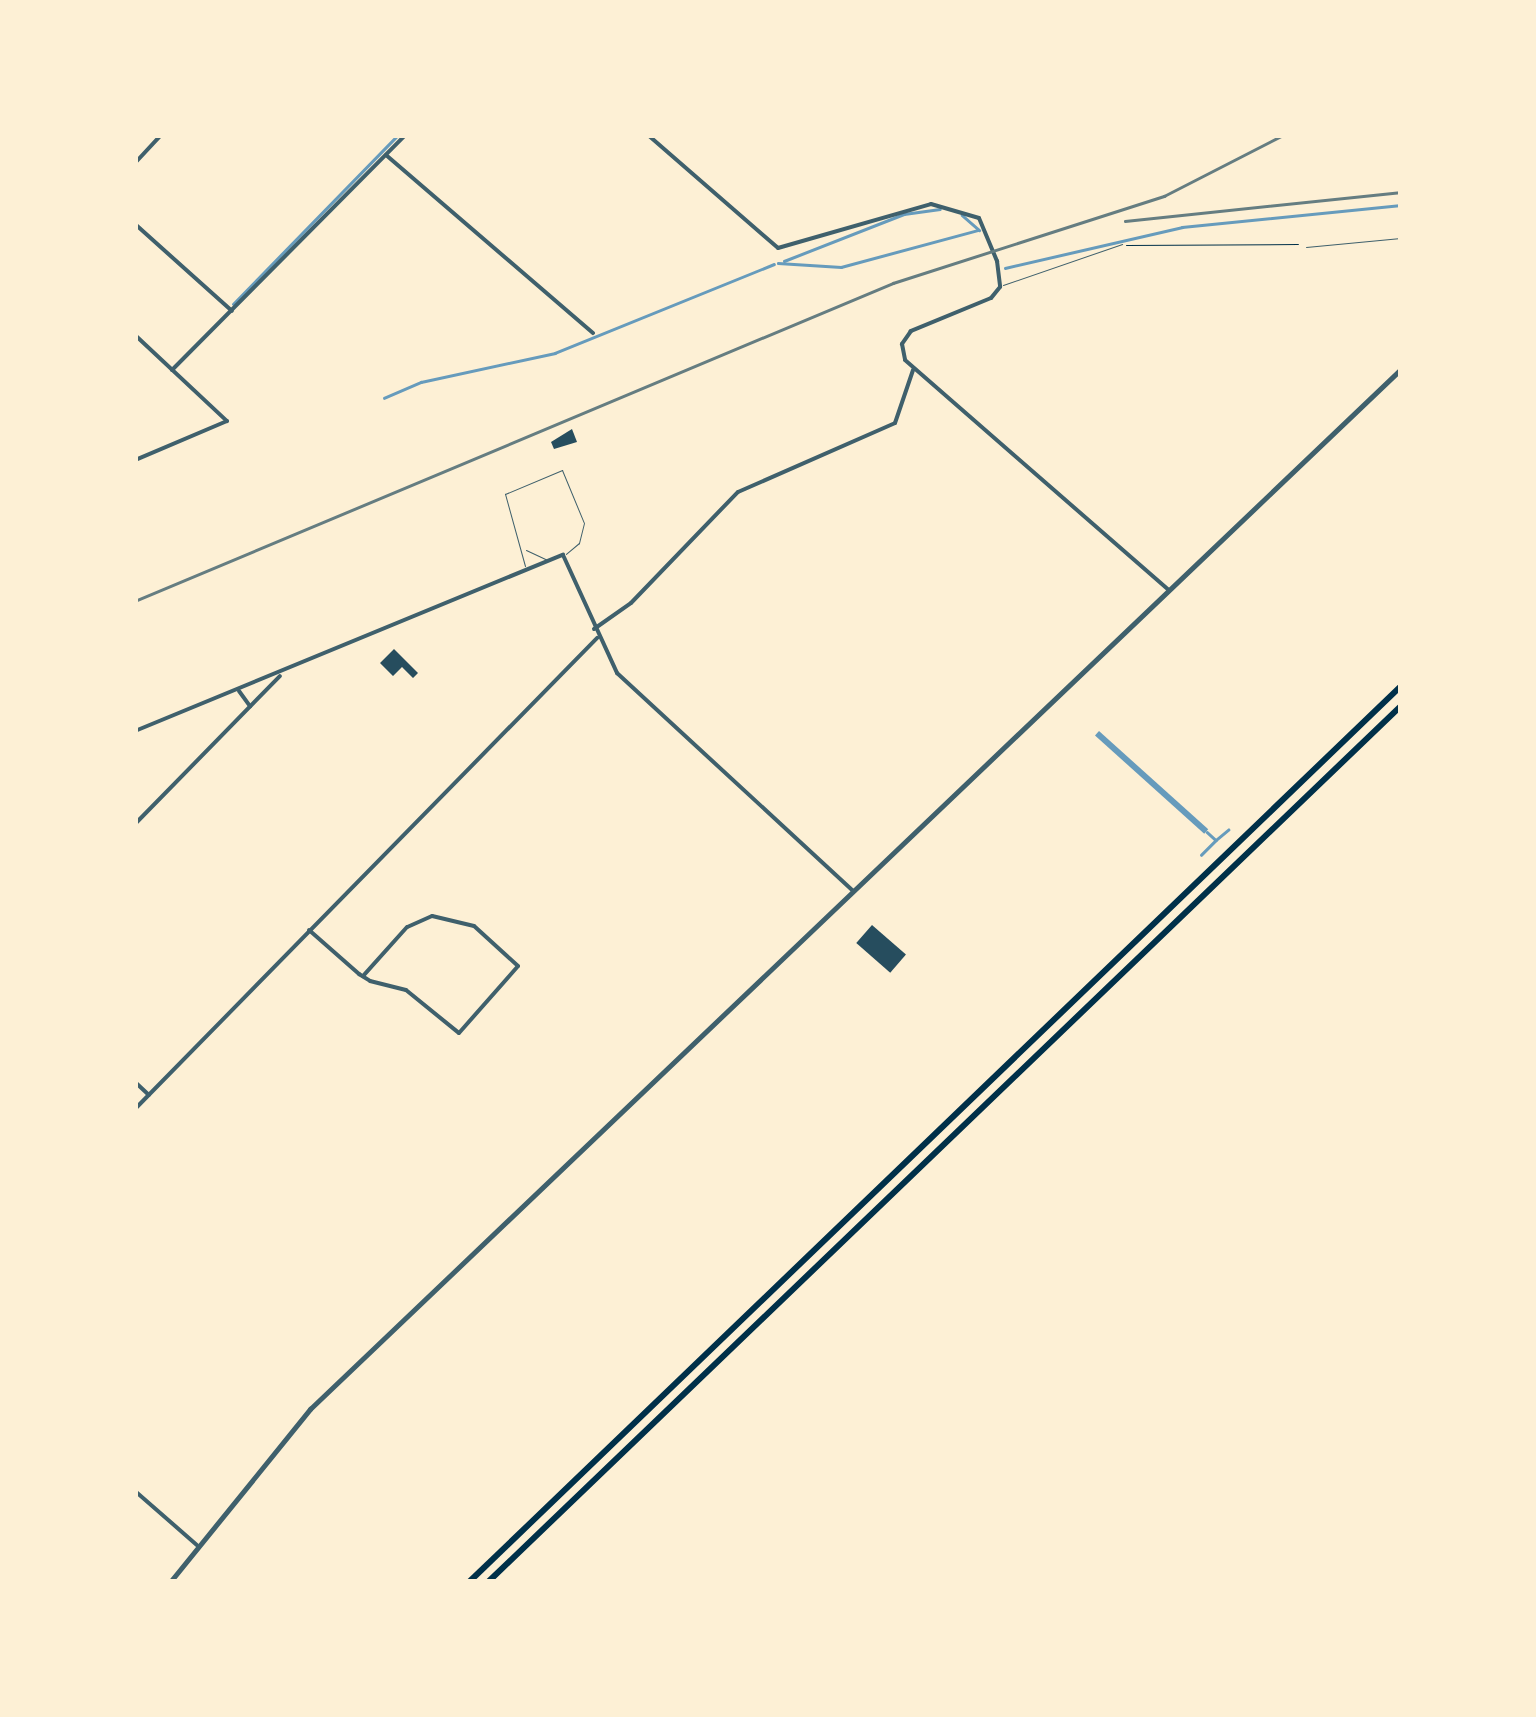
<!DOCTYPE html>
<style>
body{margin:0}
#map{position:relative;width:1536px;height:1717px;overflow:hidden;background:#fdf0d5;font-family:"Exo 2",sans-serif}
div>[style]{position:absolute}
.water>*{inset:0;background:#669bbc;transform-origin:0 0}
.stream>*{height:2.5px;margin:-1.25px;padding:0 1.25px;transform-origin:1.25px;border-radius:1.25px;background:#669bbc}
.building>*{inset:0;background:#264d5e;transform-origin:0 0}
.path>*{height:1px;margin:-0.5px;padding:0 0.5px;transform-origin:0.5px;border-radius:0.5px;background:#003049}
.service>*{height:1px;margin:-0.5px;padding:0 0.5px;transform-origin:0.5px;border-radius:0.5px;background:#3f606c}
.minor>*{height:4px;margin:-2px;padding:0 2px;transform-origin:2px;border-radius:2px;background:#3f606c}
.tertiary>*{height:5px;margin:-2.5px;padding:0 2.5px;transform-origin:2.5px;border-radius:2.5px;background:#3f606c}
.primary>*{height:6px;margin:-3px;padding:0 3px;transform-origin:3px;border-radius:3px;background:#003049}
.rail>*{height:2.5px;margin:-1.25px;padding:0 1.25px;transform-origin:1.25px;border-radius:1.25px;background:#657d81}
span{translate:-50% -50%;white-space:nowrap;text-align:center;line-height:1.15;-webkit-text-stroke:8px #fdf0d5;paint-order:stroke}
.frame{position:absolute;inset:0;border:138px solid #fdf0d5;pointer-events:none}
</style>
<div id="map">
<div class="water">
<div style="left:1099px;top:731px;width:147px;height:6px;rotate:42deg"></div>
</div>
<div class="stream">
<div style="left:962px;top:215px;width:23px;rotate:41deg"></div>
<div style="left:784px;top:261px;width:129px;rotate:-21.4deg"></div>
<div style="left:904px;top:214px;width:36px;rotate:-8deg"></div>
<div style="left:778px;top:263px;width:63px;rotate:3.6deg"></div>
<div style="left:841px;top:267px;width:142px;rotate:-15.1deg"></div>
<div style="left:1005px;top:268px;width:182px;rotate:-13deg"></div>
<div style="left:1182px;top:227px;width:220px;rotate:-5.7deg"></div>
<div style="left:233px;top:304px;width:236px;rotate:-45.7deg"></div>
<div style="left:384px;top:398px;width:40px;rotate:-23.4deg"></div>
<div style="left:421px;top:382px;width:137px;rotate:-12.2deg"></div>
<div style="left:555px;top:353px;width:236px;rotate:-22.1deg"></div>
<div style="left:1207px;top:832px;width:12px;rotate:42deg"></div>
<div style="left:1216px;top:840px;width:16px;rotate:-40deg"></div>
<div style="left:1201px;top:855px;width:20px;rotate:-45deg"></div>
</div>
<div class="building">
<div style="clip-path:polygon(572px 429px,577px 442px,554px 449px,551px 442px)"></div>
<div style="clip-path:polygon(394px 649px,418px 673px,413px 678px,402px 667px,393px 676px,380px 663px)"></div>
<div style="left:872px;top:925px;width:45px;height:24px;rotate:41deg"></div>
</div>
<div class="path">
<div style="left:1126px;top:245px;width:172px;rotate:-0.3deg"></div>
</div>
<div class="service">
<div style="left:1306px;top:247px;width:95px;rotate:-5.4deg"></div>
<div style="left:1003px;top:285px;width:126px;rotate:-19deg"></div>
<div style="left:526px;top:550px;width:23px;rotate:25deg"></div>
<div style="left:525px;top:566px;width:75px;rotate:-105.5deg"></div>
<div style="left:505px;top:494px;width:62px;rotate:-22.8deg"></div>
<div style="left:562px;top:470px;width:57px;rotate:67.5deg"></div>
<div style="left:584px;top:523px;width:21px;rotate:104deg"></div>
<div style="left:579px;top:543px;width:17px;rotate:140deg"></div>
</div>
<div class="minor">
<div style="left:648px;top:135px;width:172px;rotate:41deg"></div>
<div style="left:778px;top:248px;width:159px;rotate:-16deg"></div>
<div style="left:931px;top:204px;width:50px;rotate:16.3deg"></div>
<div style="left:979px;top:218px;width:47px;rotate:67.3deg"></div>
<div style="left:997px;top:261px;width:26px;rotate:83deg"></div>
<div style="left:1000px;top:287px;width:14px;rotate:129deg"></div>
<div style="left:991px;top:298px;width:87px;rotate:157.6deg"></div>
<div style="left:911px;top:331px;width:16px;rotate:125deg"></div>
<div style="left:902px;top:344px;width:16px;rotate:79deg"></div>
<div style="left:905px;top:360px;width:350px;rotate:41.1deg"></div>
<div style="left:386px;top:155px;width:273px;rotate:40.7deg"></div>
<div style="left:135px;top:163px;width:38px;rotate:-47deg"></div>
<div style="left:135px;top:224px;width:130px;rotate:41.9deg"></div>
<div style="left:135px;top:335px;width:126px;rotate:43.1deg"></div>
<div style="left:227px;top:421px;width:100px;rotate:157deg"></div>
<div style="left:172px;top:370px;width:331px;rotate:-45.2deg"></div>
<div style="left:594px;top:629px;width:45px;rotate:-35.1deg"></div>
<div style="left:631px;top:603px;width:154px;rotate:-46.1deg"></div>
<div style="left:738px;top:492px;width:171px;rotate:-23.7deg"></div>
<div style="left:895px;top:423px;width:56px;rotate:-71.2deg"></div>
<div style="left:239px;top:691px;width:19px;rotate:54deg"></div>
<div style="left:135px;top:731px;width:463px;rotate:-22.4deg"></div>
<div style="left:563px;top:555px;width:130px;rotate:65.4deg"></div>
<div style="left:617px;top:673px;width:321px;rotate:42.7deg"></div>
<div style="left:135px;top:824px;width:207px;rotate:-45.6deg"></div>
<div style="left:309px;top:930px;width:67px;rotate:41.3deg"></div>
<div style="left:359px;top:974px;width:13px;rotate:32deg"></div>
<div style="left:370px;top:981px;width:37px;rotate:14deg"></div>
<div style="left:406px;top:990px;width:68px;rotate:39.1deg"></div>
<div style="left:459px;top:1033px;width:89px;rotate:-48.6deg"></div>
<div style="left:518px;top:966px;width:59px;rotate:-137.7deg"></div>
<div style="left:474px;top:926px;width:43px;rotate:-166.6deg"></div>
<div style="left:432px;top:916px;width:27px;rotate:156deg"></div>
<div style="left:407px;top:927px;width:66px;rotate:131.9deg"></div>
<div style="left:135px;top:1082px;width:19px;rotate:43deg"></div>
<div style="left:135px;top:1109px;width:660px;rotate:-45.55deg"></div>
<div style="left:135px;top:1491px;width:82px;rotate:41.1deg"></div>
</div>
<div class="tertiary">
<div style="left:170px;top:1582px;width:223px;rotate:-51deg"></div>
<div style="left:310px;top:1409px;width:1507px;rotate:-43.63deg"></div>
</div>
<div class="primary">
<div style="left:469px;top:1582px;width:1293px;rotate:-43.87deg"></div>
<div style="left:488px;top:1582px;width:1265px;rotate:-43.82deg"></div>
</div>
<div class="rail">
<div style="left:1125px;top:221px;width:278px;rotate:-6deg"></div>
<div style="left:135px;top:601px;width:822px;rotate:-22.76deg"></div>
<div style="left:893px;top:283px;width:285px;rotate:-17.8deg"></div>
<div style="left:1164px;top:196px;width:134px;rotate:-27.1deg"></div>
</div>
<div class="frame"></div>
</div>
